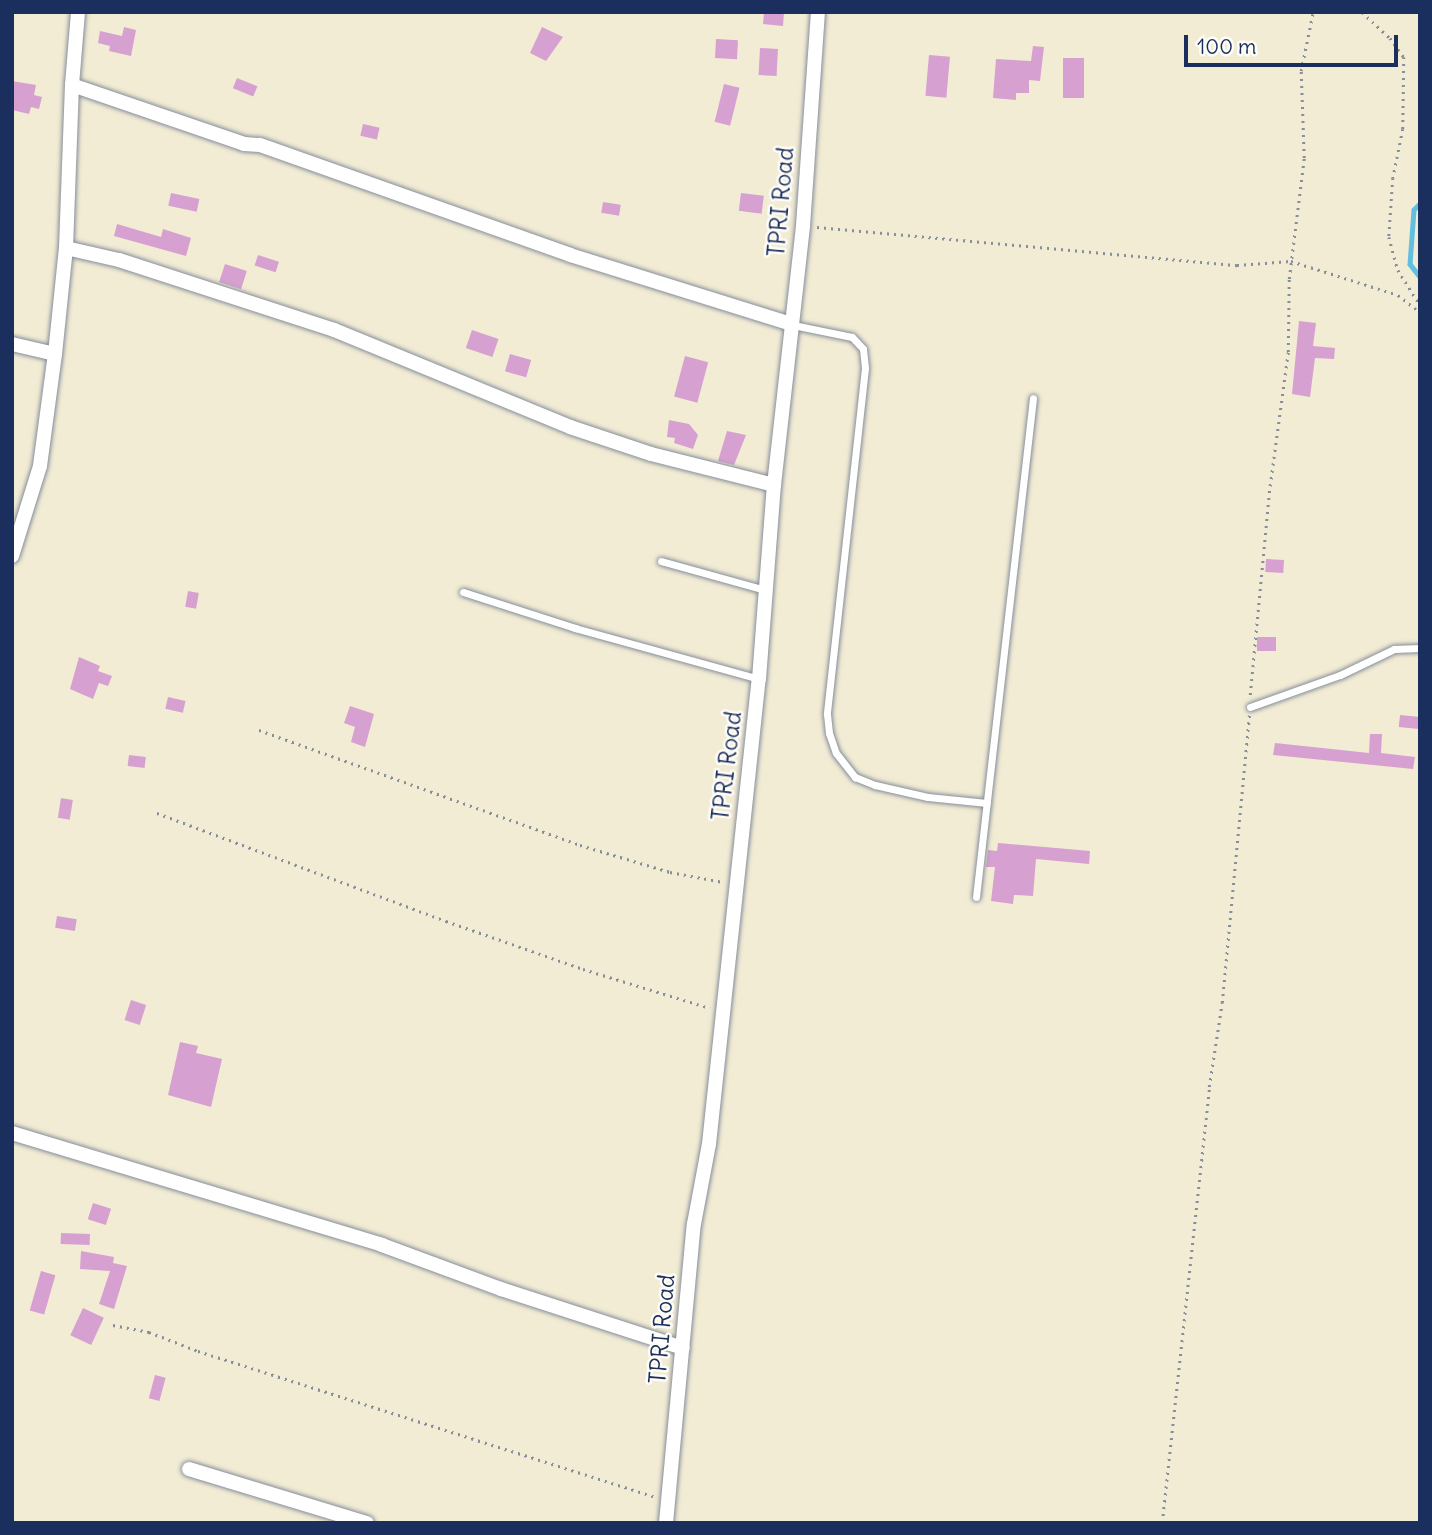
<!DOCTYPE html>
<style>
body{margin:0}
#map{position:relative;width:1432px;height:1535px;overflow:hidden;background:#f2ecd5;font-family:Delius,sans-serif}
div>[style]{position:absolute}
.stream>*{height:4.5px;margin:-2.25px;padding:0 2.25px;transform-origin:2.25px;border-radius:2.25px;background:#62bfe0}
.building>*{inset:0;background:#d6a0d0;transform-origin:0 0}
.path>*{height:2.5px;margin-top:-1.25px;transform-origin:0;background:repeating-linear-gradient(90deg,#868e9a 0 2px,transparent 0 7px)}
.roads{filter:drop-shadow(0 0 2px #868e9a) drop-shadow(0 0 2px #868e9a)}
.lane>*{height:7px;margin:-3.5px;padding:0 3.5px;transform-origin:3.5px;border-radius:3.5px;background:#fff}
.street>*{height:14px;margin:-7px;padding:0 7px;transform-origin:7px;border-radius:7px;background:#fff}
span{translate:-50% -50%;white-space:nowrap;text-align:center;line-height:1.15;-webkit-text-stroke:5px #fdfcf7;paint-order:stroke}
.street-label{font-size:23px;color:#1b2f5e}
.frame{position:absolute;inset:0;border:14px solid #1b2f5e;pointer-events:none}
.scale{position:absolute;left:1184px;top:35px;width:214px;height:32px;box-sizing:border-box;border:4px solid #1b2f5e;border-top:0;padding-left:9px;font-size:21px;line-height:24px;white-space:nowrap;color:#1b2f5e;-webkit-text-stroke:5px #fdfcf7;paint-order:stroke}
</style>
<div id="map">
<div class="stream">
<div style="left:1420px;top:204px;width:8px;rotate:135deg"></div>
<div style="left:1414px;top:210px;width:54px;rotate:94.2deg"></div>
<div style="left:1410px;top:264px;width:16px;rotate:52deg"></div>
</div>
<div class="building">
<div style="clip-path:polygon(764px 12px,784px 12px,783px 26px,763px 24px)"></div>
<div style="clip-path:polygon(124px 27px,136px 30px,131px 56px,109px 51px,110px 46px,98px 43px,100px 31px,122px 36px)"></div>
<div style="clip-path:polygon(542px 27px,563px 37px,546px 61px,530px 53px)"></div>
<div style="left:716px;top:39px;width:22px;height:19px;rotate:3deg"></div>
<div style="clip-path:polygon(1033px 46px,1044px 47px,1040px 81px,1029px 80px,1029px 93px,1016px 93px,1016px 100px,993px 98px,996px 59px,1031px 61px)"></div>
<div style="left:760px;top:48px;width:18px;height:27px;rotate:3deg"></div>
<div style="left:929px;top:55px;width:21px;height:41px;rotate:5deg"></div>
<div style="left:1063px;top:58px;width:21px;height:40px"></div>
<div style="left:237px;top:78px;width:22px;height:11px;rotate:22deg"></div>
<div style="clip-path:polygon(12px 81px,36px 85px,34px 95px,42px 97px,39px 109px,31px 107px,29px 114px,12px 110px)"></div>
<div style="left:724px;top:84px;width:16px;height:39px;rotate:14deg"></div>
<div style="left:363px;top:124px;width:17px;height:12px;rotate:13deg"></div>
<div style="left:171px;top:193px;width:29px;height:13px;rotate:12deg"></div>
<div style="left:741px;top:193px;width:23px;height:18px;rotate:7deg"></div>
<div style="left:603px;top:202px;width:18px;height:11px;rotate:9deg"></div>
<div style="clip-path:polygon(117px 224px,161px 237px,163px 229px,191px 238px,186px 256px,114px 236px)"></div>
<div style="left:258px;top:255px;width:22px;height:11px;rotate:18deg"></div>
<div style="left:225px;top:264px;width:23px;height:19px;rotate:18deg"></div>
<div style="clip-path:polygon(1299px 321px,1316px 323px,1313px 346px,1335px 348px,1334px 359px,1315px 358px,1310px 397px,1292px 394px)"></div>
<div style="left:472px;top:330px;width:28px;height:19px;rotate:19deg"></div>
<div style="left:510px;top:354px;width:22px;height:18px;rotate:16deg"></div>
<div style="left:685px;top:356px;width:24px;height:42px;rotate:15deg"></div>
<div style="clip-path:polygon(669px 420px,689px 424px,698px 435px,693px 449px,674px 443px,675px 438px,667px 437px)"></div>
<div style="clip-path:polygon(727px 431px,746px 435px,734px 465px,718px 461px)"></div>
<div style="left:1266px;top:559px;width:18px;height:13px;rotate:3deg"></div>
<div style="left:188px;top:591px;width:11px;height:16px;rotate:10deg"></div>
<div style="left:1257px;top:637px;width:19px;height:14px"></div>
<div style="clip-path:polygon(79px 657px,100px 666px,98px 671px,112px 676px,108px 686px,99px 683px,93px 699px,70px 689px)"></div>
<div style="left:168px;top:697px;width:18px;height:12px;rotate:13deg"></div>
<div style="clip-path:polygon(350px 706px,374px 714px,365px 747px,351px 742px,355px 727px,344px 723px)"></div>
<div style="left:1400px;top:715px;width:20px;height:12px;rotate:6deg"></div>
<div style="clip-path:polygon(1370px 734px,1382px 734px,1381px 753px,1415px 757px,1413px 769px,1273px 755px,1275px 743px,1369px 753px)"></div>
<div style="left:129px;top:755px;width:17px;height:11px;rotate:7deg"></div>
<div style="left:61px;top:798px;width:12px;height:20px;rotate:9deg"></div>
<div style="clip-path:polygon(998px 843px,1090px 851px,1089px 864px,1036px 859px,1033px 896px,1014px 895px,1013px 904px,991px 901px,995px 867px,986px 867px,988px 850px,997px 851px)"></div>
<div style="left:57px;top:916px;width:20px;height:12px;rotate:9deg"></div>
<div style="left:131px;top:1000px;width:16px;height:21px;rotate:18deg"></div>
<div style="clip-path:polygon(180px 1042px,198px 1046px,196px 1053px,222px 1059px,211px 1107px,168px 1095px)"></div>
<div style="left:93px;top:1203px;width:19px;height:17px;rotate:18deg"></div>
<div style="left:61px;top:1233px;width:29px;height:11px;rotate:2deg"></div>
<div style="clip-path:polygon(81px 1251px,114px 1257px,113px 1263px,127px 1266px,114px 1309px,99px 1304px,110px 1271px,80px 1269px)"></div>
<div style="left:41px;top:1271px;width:15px;height:41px;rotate:16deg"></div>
<div style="left:83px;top:1308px;width:23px;height:30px;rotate:25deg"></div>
<div style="left:155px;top:1375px;width:11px;height:24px;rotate:15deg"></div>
</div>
<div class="path">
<div style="left:1362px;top:12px;width:38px;rotate:43deg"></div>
<div style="left:1390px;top:38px;width:24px;rotate:54deg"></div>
<div style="left:1404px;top:57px;width:72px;rotate:90.8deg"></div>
<div style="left:1403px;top:129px;width:50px;rotate:101.5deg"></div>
<div style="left:1393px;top:178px;width:59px;rotate:93.9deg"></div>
<div style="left:1389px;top:237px;width:34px;rotate:75deg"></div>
<div style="left:1398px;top:270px;width:41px;rotate:57.8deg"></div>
<div style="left:817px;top:227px;width:422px;rotate:5.2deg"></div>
<div style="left:1237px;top:265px;width:54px;rotate:-4.2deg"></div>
<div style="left:1291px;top:261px;width:112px;rotate:17.6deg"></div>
<div style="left:1398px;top:295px;width:28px;rotate:38deg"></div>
<div style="left:1250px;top:695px;width:203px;rotate:-84.6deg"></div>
<div style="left:1269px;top:493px;width:142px;rotate:-82.3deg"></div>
<div style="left:1288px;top:352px;width:73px;rotate:-89.2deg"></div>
<div style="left:1289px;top:279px;width:122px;rotate:-82.9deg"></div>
<div style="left:1304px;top:158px;width:87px;rotate:-92deg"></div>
<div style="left:1301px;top:71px;width:60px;rotate:-78.5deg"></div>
<div style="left:259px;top:730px;width:341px;rotate:19.7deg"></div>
<div style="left:580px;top:845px;width:94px;rotate:16.7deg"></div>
<div style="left:670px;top:872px;width:54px;rotate:10.7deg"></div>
<div style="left:157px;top:813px;width:309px;rotate:20.5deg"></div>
<div style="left:446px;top:921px;width:145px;rotate:19.3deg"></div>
<div style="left:583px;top:969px;width:133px;rotate:17.1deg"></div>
<div style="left:113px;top:1325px;width:37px;rotate:11deg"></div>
<div style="left:149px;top:1332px;width:53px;rotate:21.2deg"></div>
<div style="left:198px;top:1351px;width:480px;rotate:17.7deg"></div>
<div style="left:1162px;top:1523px;width:439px;rotate:-83.8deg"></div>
<div style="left:1209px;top:1087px;width:85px;rotate:-81.2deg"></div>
<div style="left:1222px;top:1003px;width:289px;rotate:-84.6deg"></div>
</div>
<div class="roads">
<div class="lane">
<div style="left:793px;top:325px;width:60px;rotate:11.5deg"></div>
<div style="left:852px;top:337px;width:16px;rotate:47deg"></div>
<div style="left:863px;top:349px;width:19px;rotate:84deg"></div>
<div style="left:865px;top:368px;width:348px;rotate:96.3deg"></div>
<div style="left:827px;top:714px;width:19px;rotate:84deg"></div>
<div style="left:829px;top:733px;width:21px;rotate:71deg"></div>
<div style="left:836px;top:753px;width:31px;rotate:52deg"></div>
<div style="left:855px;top:777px;width:22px;rotate:22deg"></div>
<div style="left:875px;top:785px;width:54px;rotate:12.8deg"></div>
<div style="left:928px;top:797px;width:59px;rotate:5.8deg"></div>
<div style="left:661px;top:561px;width:108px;rotate:15.6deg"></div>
<div style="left:463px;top:592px;width:118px;rotate:17.8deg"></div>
<div style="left:575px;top:628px;width:191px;rotate:15.5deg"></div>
<div style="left:1250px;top:707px;width:96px;rotate:-19.6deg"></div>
<div style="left:1340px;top:675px;width:60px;rotate:-25.7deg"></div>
<div style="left:1394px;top:649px;width:26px;rotate:-2deg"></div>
<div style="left:976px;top:897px;width:502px;rotate:-83.48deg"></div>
</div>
<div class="street">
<div style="left:72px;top:85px;width:182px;rotate:18.9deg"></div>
<div style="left:244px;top:144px;width:16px;rotate:4deg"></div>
<div style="left:260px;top:145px;width:329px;rotate:19.5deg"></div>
<div style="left:570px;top:255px;width:232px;rotate:17.3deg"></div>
<div style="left:66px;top:248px;width:54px;rotate:12.8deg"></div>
<div style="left:119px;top:260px;width:226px;rotate:18deg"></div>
<div style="left:334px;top:330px;width:255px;rotate:22.3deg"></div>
<div style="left:570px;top:427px;width:85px;rotate:18.4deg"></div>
<div style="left:651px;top:454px;width:127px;rotate:14.1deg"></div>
<div style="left:12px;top:344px;width:44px;rotate:13.1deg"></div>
<div style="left:12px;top:556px;width:94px;rotate:-72.7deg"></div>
<div style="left:40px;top:466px;width:113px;rotate:-82.4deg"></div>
<div style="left:55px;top:354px;width:107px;rotate:-84.1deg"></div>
<div style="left:66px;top:248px;width:163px;rotate:-87.9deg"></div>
<div style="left:72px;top:85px;width:73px;rotate:-85.3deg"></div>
<div style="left:12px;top:1133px;width:387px;rotate:16.8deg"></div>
<div style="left:382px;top:1245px;width:127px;rotate:20.3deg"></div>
<div style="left:501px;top:1289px;width:191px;rotate:18deg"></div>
<div style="left:189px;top:1469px;width:186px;rotate:16.9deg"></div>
<div style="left:666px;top:1523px;width:300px;rotate:-84.7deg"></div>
<div style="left:694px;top:1224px;width:81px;rotate:-79.4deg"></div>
<div style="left:709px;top:1144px;width:468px;rotate:-83.9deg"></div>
<div style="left:759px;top:679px;width:195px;rotate:-85.6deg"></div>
<div style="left:774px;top:485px;width:261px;rotate:-83.6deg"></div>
<div style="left:803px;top:226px;width:215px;rotate:-86deg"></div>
</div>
</div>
<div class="street-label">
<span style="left:781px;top:202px;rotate:-85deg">TPRI Road</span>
<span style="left:727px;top:766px;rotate:-83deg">TPRI Road</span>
<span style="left:662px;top:1329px;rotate:-85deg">TPRI Road</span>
</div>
<div class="frame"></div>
<div class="scale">100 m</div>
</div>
